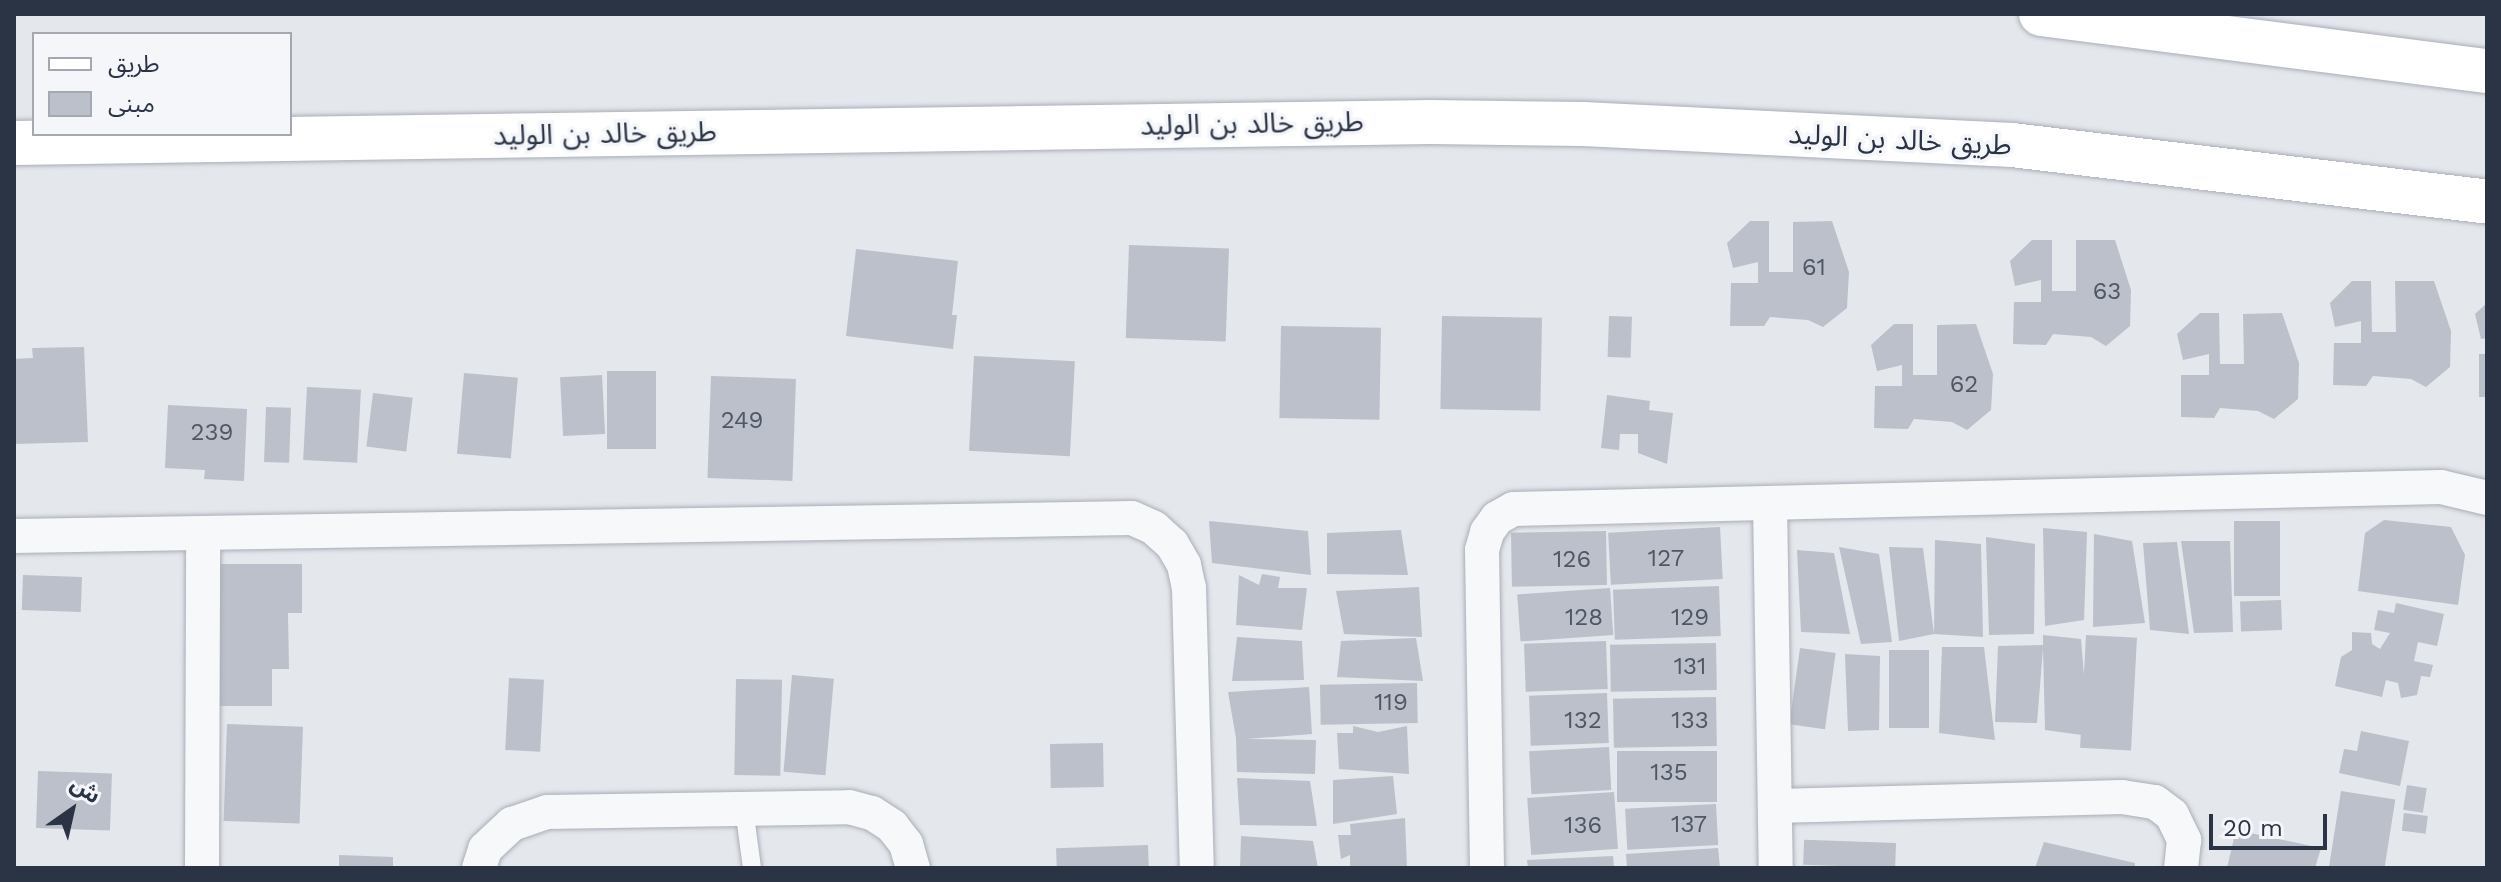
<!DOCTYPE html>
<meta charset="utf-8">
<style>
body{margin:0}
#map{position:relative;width:2501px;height:882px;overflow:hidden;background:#e4e7ec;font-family:"Work Sans","Noto Sans Arabic",sans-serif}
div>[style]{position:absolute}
.building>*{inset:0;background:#bbc0ca;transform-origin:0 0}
.roads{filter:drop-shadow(0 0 2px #a9aeb7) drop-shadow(0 0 2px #a9aeb7)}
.lane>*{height:18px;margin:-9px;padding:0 9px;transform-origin:9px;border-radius:9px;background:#f7f8fa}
.street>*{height:34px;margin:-17px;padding:0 17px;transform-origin:17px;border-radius:17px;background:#f7f8fa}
.secondary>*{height:44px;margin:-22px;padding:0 22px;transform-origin:22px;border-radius:22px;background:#fff}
span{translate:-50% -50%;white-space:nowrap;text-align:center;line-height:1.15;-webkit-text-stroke:7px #f4f6f9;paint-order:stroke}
.number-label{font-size:24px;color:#4f5766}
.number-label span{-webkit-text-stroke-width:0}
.street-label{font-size:28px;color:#2b3445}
.frame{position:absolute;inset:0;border:16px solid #2b3445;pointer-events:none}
.legend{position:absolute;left:32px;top:32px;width:260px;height:104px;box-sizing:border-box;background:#f4f6f9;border:2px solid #a4a8b1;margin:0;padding:10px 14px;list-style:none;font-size:24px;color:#2b3445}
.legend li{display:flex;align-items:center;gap:16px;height:40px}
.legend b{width:40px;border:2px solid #a4a8b1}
.north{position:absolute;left:32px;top:770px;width:80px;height:80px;-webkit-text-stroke:6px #f4f6f9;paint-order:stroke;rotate:34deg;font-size:22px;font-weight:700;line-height:32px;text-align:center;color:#2b3445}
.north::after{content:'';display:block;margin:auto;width:28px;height:36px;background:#2b3445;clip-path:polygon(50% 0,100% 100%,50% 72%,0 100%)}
.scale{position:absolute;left:2209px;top:814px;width:118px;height:36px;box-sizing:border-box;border:4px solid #2b3445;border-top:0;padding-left:10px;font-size:24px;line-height:28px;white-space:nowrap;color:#2b3445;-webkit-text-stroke:6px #f4f6f9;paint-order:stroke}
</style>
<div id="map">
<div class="building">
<div style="clip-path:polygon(1750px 221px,1769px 221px,1769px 272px,1793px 272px,1793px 222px,1832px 221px,1849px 272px,1847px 308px,1823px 327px,1808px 320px,1770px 317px,1764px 326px,1730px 326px,1731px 283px,1758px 283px,1758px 262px,1733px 268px,1727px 243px)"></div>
<div style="clip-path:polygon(2032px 240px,2052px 240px,2052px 291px,2076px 291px,2076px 240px,2115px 240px,2131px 290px,2130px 326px,2106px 346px,2091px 337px,2053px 334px,2046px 345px,2013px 344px,2014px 302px,2041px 302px,2041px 280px,2015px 286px,2010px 261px)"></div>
<div style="left:1129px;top:245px;width:100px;height:93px;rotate:2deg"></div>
<div style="clip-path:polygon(856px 249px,958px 261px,952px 315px,957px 315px,953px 349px,846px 336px)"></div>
<div style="clip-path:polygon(2352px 281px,2371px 281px,2372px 332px,2396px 332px,2395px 281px,2434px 281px,2451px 331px,2450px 367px,2426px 387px,2411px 379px,2373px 376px,2366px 386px,2333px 385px,2334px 343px,2361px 343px,2361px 321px,2335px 327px,2330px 303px)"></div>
<div style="clip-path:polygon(2487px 303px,2487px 338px,2481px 339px,2475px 314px)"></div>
<div style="clip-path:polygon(2200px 313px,2219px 313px,2220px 364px,2244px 364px,2243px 314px,2282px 313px,2299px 363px,2298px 399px,2274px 419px,2258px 411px,2220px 408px,2214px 418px,2181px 417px,2181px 375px,2209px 375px,2209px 354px,2183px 360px,2177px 334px)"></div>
<div style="left:1442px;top:316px;width:100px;height:93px;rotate:1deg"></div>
<div style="left:1609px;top:316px;width:23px;height:41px;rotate:2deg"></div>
<div style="clip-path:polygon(1894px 324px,1913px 324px,1913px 375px,1937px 375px,1937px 325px,1976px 324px,1993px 374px,1991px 410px,1967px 430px,1952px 422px,1914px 419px,1908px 429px,1874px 428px,1875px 386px,1902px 386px,1902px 365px,1877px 371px,1871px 345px)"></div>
<div style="left:1281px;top:326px;width:100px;height:92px;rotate:1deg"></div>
<div style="clip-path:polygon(84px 347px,88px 442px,14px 444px,14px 359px,33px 358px,32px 348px)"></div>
<div style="left:2479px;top:354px;width:8px;height:43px"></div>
<div style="left:974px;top:356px;width:101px;height:95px;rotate:3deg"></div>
<div style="left:607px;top:371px;width:49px;height:78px"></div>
<div style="left:464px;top:373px;width:54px;height:81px;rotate:5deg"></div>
<div style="left:602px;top:375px;width:59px;height:42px;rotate:87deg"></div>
<div style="left:711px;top:376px;width:85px;height:102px;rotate:2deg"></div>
<div style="left:307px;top:387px;width:54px;height:73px;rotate:3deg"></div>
<div style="left:373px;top:393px;width:40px;height:54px;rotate:7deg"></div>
<div style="clip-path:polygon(1607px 395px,1650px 401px,1649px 410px,1673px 413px,1667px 464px,1638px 453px,1638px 434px,1620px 434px,1619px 450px,1601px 448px)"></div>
<div style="clip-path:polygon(168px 405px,247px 409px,244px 481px,204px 479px,205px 470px,165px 468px)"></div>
<div style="left:266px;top:407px;width:25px;height:55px;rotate:2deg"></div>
<div style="clip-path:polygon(2384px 520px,2451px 527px,2465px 555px,2458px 605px,2358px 591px,2365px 533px)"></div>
<div style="clip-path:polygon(1209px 521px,1308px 531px,1311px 575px,1212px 563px)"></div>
<div style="left:2234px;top:521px;width:46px;height:75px"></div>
<div style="left:1720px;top:527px;width:52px;height:112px;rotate:87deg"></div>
<div style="clip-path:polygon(2043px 528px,2087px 532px,2084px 620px,2045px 626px)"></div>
<div style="clip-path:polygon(1401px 530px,1408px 575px,1327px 574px,1327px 533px)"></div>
<div style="left:1606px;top:531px;width:54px;height:95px;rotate:89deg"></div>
<div style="clip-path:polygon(2094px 534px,2132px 541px,2145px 623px,2093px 627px)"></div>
<div style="clip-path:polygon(1986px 537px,2035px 544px,2034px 634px,1989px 635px)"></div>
<div style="clip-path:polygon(1935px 540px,1981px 544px,1983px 637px,1934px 634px,1899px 641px,1889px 547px,1923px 548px,1934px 634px)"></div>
<div style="clip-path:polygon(2181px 541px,2230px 541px,2233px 632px,2194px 633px)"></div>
<div style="clip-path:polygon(2177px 542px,2189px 634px,2150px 630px,2143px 543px)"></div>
<div style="clip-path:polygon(1839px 547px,1879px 554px,1892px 642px,1861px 644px)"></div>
<div style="clip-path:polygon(1797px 550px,1834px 553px,1850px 634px,1801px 632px)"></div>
<div style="clip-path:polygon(215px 564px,302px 564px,302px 613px,288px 613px,289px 669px,272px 669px,272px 706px,215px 706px)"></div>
<div style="clip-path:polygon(1262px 574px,1280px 577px,1278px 588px,1307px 588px,1302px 630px,1236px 625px,1239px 575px,1259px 585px)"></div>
<div style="left:23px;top:575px;width:59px;height:35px;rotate:2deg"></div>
<div style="left:1719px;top:586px;width:50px;height:106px;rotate:88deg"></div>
<div style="clip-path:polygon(1419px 587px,1422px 637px,1344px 634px,1336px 591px)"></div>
<div style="left:1610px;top:588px;width:47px;height:93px;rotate:86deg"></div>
<div style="left:2281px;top:600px;width:30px;height:41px;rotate:88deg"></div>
<div style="clip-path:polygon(2396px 603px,2444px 614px,2437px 646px,2418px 642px,2414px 661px,2433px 665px,2430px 677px,2421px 676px,2417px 695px,2401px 698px,2398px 683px,2386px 680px,2382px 697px,2335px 686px,2341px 657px,2352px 650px,2352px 632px,2371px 633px,2372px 644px,2380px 649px,2390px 633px,2374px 630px,2378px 610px,2394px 613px)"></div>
<div style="clip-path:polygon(2043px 635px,2081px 639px,2089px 736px,2045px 730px,2043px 648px,2037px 723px,1995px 722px,1998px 646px,2043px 645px)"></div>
<div style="left:2086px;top:635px;width:51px;height:113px;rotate:3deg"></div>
<div style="clip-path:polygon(1237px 637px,1302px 641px,1304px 680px,1232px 681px)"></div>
<div style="clip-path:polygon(1416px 638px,1423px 681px,1337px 677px,1341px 641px)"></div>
<div style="left:1606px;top:641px;width:48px;height:82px;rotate:88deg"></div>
<div style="left:1716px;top:643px;width:47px;height:106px;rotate:89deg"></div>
<div style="clip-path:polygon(1942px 647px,1984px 647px,1995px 740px,1939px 733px)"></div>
<div style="left:1800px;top:648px;width:36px;height:77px;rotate:8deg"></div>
<div style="left:1889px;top:650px;width:40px;height:78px"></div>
<div style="clip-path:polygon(1845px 654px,1880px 656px,1879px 730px,1848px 731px)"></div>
<div style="left:792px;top:675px;width:42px;height:97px;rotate:5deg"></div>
<div style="left:509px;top:678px;width:35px;height:72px;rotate:3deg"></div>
<div style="left:736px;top:679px;width:46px;height:96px;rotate:1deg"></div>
<div style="left:1417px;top:683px;width:40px;height:97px;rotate:89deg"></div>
<div style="clip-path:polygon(1309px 687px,1312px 734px,1246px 739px,1316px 740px,1315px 774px,1237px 772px,1236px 738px,1228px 692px)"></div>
<div style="left:1607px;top:693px;width:50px;height:78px;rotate:88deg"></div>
<div style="left:1716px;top:697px;width:49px;height:103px;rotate:89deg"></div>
<div style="left:227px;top:724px;width:76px;height:97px;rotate:2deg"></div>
<div style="clip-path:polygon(1353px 726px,1378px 732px,1407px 726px,1409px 774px,1339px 769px,1337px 733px,1353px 733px)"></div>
<div style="clip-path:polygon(2361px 731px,2409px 741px,2400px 786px,2339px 773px,2344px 749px,2357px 751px)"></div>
<div style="left:1103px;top:743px;width:44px;height:53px;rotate:89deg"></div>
<div style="left:1609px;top:747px;width:43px;height:80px;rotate:87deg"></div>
<div style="left:1717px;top:751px;width:51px;height:100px;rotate:90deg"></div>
<div style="left:38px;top:771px;width:74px;height:57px;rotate:2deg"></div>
<div style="clip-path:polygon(1393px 776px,1397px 814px,1333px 824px,1333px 780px)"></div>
<div style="clip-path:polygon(1237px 778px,1310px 781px,1317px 826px,1240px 825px)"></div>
<div style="left:2407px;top:785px;width:20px;height:25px;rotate:9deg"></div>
<div style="left:2341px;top:791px;width:55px;height:78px;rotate:9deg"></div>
<div style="left:1614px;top:792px;width:57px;height:87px;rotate:86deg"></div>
<div style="left:1716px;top:804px;width:41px;height:91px;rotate:87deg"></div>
<div style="left:2404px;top:813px;width:24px;height:18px;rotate:7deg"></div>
<div style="clip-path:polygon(1405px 818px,1407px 868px,1350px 866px,1350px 855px,1341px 859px,1338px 835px,1351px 835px,1350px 824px)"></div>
<div style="clip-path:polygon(2236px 830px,2321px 848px,2315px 868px,2227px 868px)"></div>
<div style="clip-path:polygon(1241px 836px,1313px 841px,1318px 868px,1240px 868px)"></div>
<div style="clip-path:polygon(2044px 842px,2135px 863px,2135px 868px,2035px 868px)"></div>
<div style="left:1896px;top:843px;width:25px;height:92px;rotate:92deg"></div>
<div style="left:1148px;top:845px;width:23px;height:92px;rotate:88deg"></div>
<div style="clip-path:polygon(1718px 848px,1720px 868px,1627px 868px,1626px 854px)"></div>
<div style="clip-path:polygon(339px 855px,393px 857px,393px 868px,339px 868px)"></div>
<div style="clip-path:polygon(1613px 856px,1614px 868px,1528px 868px,1527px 860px)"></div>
</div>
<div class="roads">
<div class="lane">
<div style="left:744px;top:808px;width:61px;rotate:82.4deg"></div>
</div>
<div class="street">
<div style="left:1770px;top:503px;width:365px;rotate:89.1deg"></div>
<div style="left:14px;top:536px;width:1118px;rotate:-0.92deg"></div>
<div style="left:1132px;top:518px;width:24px;rotate:24deg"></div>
<div style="left:1154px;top:528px;width:24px;rotate:42deg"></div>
<div style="left:1172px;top:544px;width:24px;rotate:60deg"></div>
<div style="left:1184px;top:565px;width:24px;rotate:78deg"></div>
<div style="left:1189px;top:588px;width:280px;rotate:88.4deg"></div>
<div style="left:1776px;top:806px;width:346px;rotate:-1.5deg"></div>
<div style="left:2122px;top:797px;width:33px;rotate:9deg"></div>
<div style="left:2155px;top:802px;width:21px;rotate:37deg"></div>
<div style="left:2172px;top:815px;width:28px;rotate:64deg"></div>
<div style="left:2184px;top:840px;width:28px;rotate:96deg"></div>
<div style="left:202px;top:868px;width:335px;rotate:-89.8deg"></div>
<div style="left:479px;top:868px;width:20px;rotate:-72deg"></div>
<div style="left:485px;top:849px;width:37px;rotate:-43deg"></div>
<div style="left:512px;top:824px;width:37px;rotate:-19deg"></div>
<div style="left:547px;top:812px;width:302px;rotate:-0.9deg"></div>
<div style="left:849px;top:807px;width:24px;rotate:15deg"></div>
<div style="left:872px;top:813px;width:24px;rotate:33deg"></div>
<div style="left:892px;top:826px;width:23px;rotate:52deg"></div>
<div style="left:906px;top:844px;width:25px;rotate:74deg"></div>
<div style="left:1487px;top:868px;width:318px;rotate:-90.9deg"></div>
<div style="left:1482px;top:550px;width:19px;rotate:-74deg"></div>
<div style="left:1487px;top:532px;width:17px;rotate:-54deg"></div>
<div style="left:1497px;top:518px;width:18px;rotate:-29deg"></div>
<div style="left:1513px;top:509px;width:928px;rotate:-1.36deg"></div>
<div style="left:2441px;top:487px;width:47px;rotate:13.4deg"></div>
</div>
<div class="secondary">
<div style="left:2041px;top:14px;width:450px;rotate:7.3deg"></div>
<div style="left:14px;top:143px;width:1417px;rotate:-0.85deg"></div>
<div style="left:1431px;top:122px;width:152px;rotate:0.8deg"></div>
<div style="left:1583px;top:124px;width:430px;rotate:2.8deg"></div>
<div style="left:2012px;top:145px;width:478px;rotate:6.8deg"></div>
</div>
</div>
<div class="number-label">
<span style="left:1814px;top:268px">61</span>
<span style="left:2107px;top:292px">63</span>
<span style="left:1964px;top:385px">62</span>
<span style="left:742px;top:421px">249</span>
<span style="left:212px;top:433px">239</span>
<span style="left:1666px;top:559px">127</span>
<span style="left:1572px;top:560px">126</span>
<span style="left:1584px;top:618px">128</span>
<span style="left:1690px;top:618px">129</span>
<span style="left:1690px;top:667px">131</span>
<span style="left:1391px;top:703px">119</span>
<span style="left:1583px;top:721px">132</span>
<span style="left:1690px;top:721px">133</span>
<span style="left:1669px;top:773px">135</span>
<span style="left:1689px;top:825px">137</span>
<span style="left:1583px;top:826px">136</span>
</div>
<div class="street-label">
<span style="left:1252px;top:124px;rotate:-1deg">طريق خالد بن الوليد</span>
<span style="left:605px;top:134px;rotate:-1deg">طريق خالد بن الوليد</span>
<span style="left:1900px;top:140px;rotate:3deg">طريق خالد بن الوليد</span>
</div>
<div class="frame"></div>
<ul class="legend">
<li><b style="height:10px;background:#fff"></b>طريق</li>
<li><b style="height:22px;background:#bbc0ca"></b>مبنى</li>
</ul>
<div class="north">ش</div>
<div class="scale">20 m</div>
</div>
